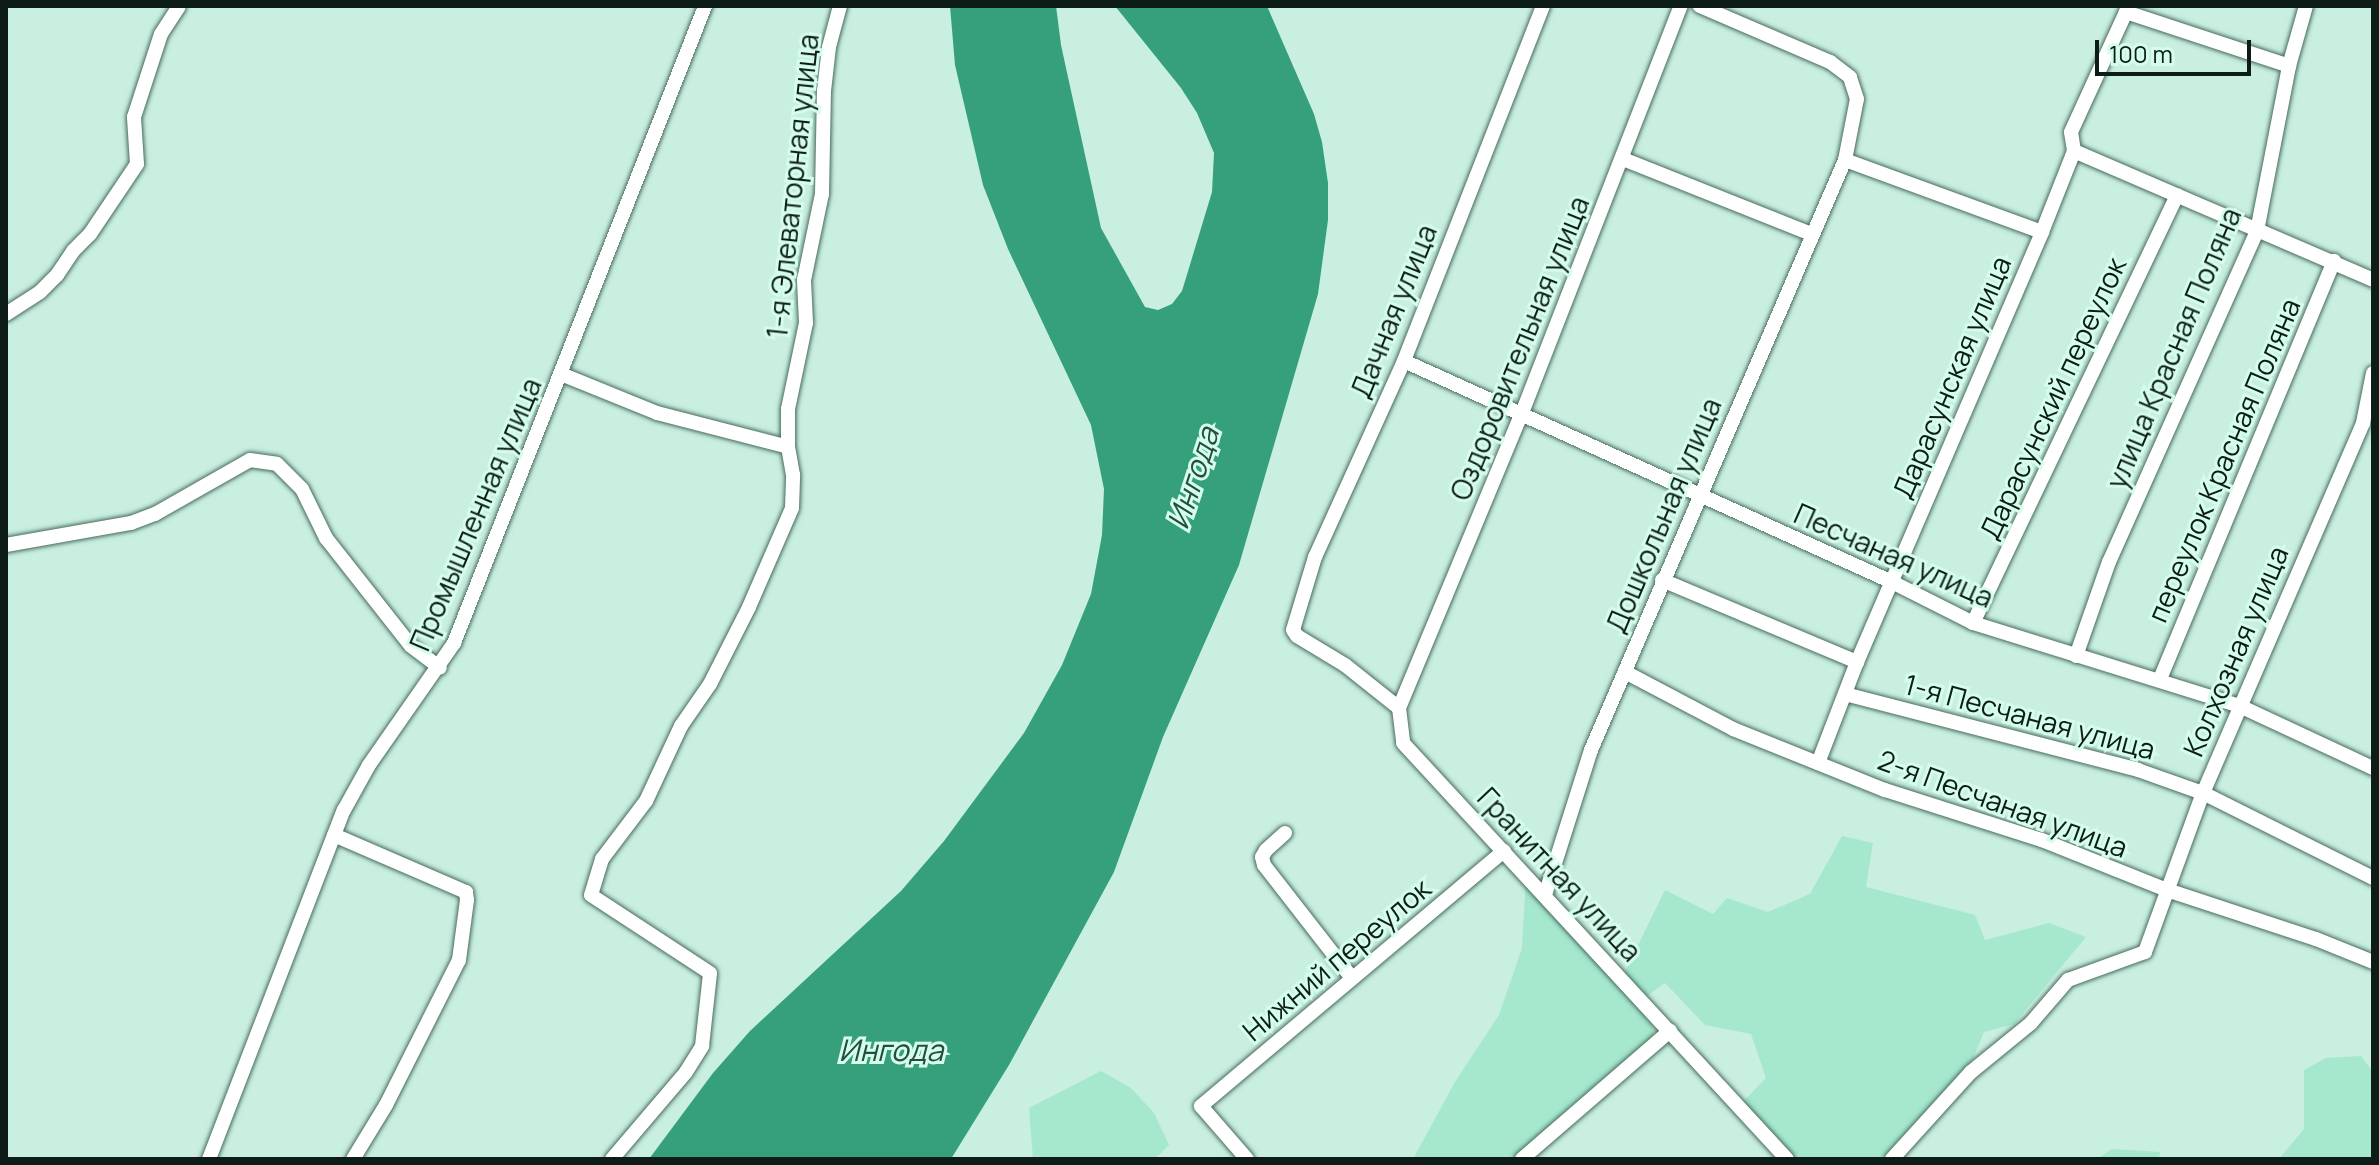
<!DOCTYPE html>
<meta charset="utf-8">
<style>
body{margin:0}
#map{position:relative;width:2379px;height:1165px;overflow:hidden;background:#c8efdf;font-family:Manrope,sans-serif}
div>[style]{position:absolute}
.green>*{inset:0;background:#a5e8cd}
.water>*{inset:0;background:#36a07d}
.roads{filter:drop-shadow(0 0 2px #486b5d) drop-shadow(0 0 2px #486b5d)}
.minor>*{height:14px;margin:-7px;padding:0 7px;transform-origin:7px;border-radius:7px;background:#fff}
span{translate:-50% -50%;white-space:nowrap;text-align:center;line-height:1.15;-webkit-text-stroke:6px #d5fdec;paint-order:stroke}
.street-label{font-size:28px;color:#0d1c16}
.water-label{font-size:30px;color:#244f3f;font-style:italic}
.frame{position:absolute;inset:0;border:8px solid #0d1c16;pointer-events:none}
.scale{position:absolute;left:2095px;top:40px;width:156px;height:36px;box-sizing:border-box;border:4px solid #0d1c16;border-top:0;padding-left:10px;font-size:24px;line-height:28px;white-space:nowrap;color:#0d1c16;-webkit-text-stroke:6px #d5fdec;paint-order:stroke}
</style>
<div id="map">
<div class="green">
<div style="clip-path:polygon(1842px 836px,1873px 843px,1866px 887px,1975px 915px,1985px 940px,2049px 923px,2086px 937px,2014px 1024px,1984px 1032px,1969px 1068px,1881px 1159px,1790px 1159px,1741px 1104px,1766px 1078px,1751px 1034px,1705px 1025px,1665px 983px,1644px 998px,1623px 976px,1665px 890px,1713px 914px,1727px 898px,1768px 912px,1810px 894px)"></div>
<div style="clip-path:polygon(1526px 875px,1652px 1011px,1653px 1046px,1522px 1159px,1413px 1159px,1455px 1082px,1499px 1015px,1522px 948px)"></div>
<div style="clip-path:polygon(2361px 1056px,2373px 1072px,2373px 1159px,2279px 1159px,2304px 1129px,2304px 1070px,2326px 1058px)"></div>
<div style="clip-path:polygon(1101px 1071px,1131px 1088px,1154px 1113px,1169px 1145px,1155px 1159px,1033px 1159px,1029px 1108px)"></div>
<div style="clip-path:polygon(2112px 1149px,2160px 1152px,2159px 1159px,2097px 1159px)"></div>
</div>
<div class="water">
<div style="clip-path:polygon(950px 6px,1056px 6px,1061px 45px,1101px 228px,1145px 307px,1158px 310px,1172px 304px,1182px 291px,1212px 192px,1214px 153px,1197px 113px,1181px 88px,1115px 6px,1267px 6px,1314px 114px,1322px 142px,1328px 183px,1328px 220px,1318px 294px,1239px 565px,1163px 737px,1114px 872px,1009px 1065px,951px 1159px,649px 1159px,713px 1073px,750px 1031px,901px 891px,944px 841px,1024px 733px,1062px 665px,1091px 594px,1102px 535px,1104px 489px,1091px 425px,1008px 249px,983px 185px,955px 65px)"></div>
</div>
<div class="roads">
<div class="minor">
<div style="left:1543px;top:6px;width:381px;rotate:111.4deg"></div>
<div style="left:1404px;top:361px;width:215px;rotate:114.4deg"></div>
<div style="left:1315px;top:557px;width:76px;rotate:106.8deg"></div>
<div style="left:1293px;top:630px;width:7px;rotate:56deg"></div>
<div style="left:1297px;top:636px;width:56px;rotate:31.1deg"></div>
<div style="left:1345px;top:665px;width:69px;rotate:38.5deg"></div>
<div style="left:1399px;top:708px;width:35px;rotate:83deg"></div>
<div style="left:1403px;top:743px;width:566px;rotate:47.29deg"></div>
<div style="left:2074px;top:151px;width:326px;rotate:23.3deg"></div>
<div style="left:1623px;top:159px;width:202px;rotate:21.7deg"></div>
<div style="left:1845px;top:160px;width:210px;rotate:20.1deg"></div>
<div style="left:6px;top:314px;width:40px;rotate:-32.9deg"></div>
<div style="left:40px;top:292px;width:24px;rotate:-45deg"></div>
<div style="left:57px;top:275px;width:29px;rotate:-56deg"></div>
<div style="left:73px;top:251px;width:24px;rotate:-45deg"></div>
<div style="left:90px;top:234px;width:84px;rotate:-56.1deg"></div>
<div style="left:137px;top:164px;width:47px;rotate:-93.7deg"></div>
<div style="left:134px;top:117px;width:87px;rotate:-72deg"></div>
<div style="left:161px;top:34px;width:33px;rotate:-57deg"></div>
<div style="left:1404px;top:361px;width:536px;rotate:24.36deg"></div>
<div style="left:1892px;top:582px;width:91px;rotate:26.8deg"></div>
<div style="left:1973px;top:623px;width:282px;rotate:17.3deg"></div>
<div style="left:2242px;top:707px;width:145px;rotate:25deg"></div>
<div style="left:561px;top:374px;width:104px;rotate:22.1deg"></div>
<div style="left:657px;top:413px;width:135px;rotate:14.5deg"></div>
<div style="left:6px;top:545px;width:127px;rotate:-10deg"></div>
<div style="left:131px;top:523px;width:26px;rotate:-21deg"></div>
<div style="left:155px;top:514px;width:109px;rotate:-29.6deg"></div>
<div style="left:250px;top:460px;width:27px;rotate:8deg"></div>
<div style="left:277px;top:464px;width:35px;rotate:45deg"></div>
<div style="left:302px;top:489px;width:55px;rotate:63.9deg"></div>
<div style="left:326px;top:538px;width:137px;rotate:51.8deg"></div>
<div style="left:411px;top:646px;width:36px;rotate:37deg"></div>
<div style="left:1662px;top:580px;width:212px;rotate:22.8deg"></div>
<div style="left:1973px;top:623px;width:474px;rotate:-64.5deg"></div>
<div style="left:2076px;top:656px;width:100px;rotate:-70.7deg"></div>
<div style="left:2109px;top:562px;width:363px;rotate:-65.9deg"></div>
<div style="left:2257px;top:231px;width:168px;rotate:-79deg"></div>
<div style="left:2289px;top:66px;width:62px;rotate:-74.2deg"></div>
<div style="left:1625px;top:672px;width:122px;rotate:27.8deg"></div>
<div style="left:1733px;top:729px;width:164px;rotate:21.9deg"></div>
<div style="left:1885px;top:790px;width:165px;rotate:17.7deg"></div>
<div style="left:2042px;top:840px;width:135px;rotate:21.8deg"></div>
<div style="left:2167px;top:890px;width:157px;rotate:18.2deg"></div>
<div style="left:2316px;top:939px;width:61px;rotate:22deg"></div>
<div style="left:2160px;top:679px;width:453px;rotate:-67.4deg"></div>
<div style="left:1845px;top:694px;width:303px;rotate:14.5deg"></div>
<div style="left:2138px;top:770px;width:69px;rotate:19.5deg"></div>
<div style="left:2203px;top:793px;width:190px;rotate:26.6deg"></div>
<div style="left:1399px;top:708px;width:320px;rotate:-67.4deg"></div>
<div style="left:1522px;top:413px;width:437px;rotate:-68.7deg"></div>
<div style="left:1818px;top:763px;width:108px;rotate:-68.9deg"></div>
<div style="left:1857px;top:662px;width:468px;rotate:-66.7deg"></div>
<div style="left:2042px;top:232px;width:87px;rotate:-68.4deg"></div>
<div style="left:2074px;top:151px;width:19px;rotate:-99deg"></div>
<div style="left:2071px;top:132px;width:132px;rotate:-65.4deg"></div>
<div style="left:2126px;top:12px;width:172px;rotate:18.3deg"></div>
<div style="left:1285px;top:833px;width:25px;rotate:138deg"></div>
<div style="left:1266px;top:850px;width:8px;rotate:120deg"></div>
<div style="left:1262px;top:857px;width:8px;rotate:76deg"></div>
<div style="left:1264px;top:865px;width:143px;rotate:52.1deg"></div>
<div style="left:334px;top:835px;width:144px;rotate:23.4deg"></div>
<div style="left:466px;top:892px;width:8px;rotate:83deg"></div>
<div style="left:467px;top:900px;width:61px;rotate:97.6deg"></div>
<div style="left:459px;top:960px;width:162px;rotate:116.7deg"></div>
<div style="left:386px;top:1105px;width:63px;rotate:121.4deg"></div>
<div style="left:1545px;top:895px;width:152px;rotate:-72.4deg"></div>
<div style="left:1591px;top:750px;width:642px;rotate:-66.71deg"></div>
<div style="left:1845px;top:160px;width:62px;rotate:-78.9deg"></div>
<div style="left:1857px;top:99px;width:23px;rotate:-108deg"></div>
<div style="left:1850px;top:77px;width:25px;rotate:-143deg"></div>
<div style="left:1830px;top:62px;width:142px;rotate:-156.7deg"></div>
<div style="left:209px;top:1159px;width:374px;rotate:-68.9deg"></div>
<div style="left:344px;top:810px;width:51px;rotate:-60.9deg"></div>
<div style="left:369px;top:765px;width:149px;rotate:-55.1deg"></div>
<div style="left:454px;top:643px;width:685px;rotate:-68.49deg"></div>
<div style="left:612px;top:1159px;width:114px;rotate:-49.6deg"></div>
<div style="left:686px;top:1072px;width:31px;rotate:-58deg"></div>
<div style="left:702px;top:1046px;width:73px;rotate:-83.7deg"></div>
<div style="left:710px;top:973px;width:142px;rotate:-146.8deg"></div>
<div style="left:591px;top:895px;width:38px;rotate:-73deg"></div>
<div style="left:602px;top:859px;width:73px;rotate:-52.8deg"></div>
<div style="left:646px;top:801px;width:83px;rotate:-65deg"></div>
<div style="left:681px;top:726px;width:51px;rotate:-55.4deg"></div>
<div style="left:710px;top:684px;width:86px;rotate:-63.1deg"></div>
<div style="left:749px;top:607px;width:108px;rotate:-66.5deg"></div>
<div style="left:792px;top:508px;width:33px;rotate:-88deg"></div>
<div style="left:793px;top:475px;width:28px;rotate:-100deg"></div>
<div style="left:788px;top:447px;width:38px;rotate:-90deg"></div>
<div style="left:788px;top:409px;width:88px;rotate:-78.2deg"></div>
<div style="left:806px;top:323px;width:43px;rotate:-92.7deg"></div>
<div style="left:804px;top:280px;width:88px;rotate:-78.2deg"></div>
<div style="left:822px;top:194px;width:103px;rotate:-88.9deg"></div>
<div style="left:824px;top:91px;width:44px;rotate:-83.5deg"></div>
<div style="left:829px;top:47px;width:42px;rotate:-75deg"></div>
<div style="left:1247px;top:1159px;width:70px;rotate:-131deg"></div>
<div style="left:1201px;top:1106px;width:396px;rotate:-40.1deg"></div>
<div style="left:1522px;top:1159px;width:196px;rotate:-40.9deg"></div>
<div style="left:1892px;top:1159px;width:118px;rotate:-47.8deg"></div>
<div style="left:1971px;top:1072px;width:77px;rotate:-39.2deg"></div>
<div style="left:2031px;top:1023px;width:57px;rotate:-49.3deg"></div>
<div style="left:2068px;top:980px;width:82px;rotate:-20deg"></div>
<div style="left:2145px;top:952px;width:169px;rotate:-70deg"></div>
<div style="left:2203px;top:793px;width:403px;rotate:-66.6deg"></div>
<div style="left:2363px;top:423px;width:51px;rotate:-78.7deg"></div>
</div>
</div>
<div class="street-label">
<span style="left:792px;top:186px;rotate:-84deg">1-я Элеваторная улица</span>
<span style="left:1393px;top:311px;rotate:-68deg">Дачная улица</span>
<span style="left:1519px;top:348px;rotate:-68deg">Оздоровительная улица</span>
<span style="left:2173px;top:348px;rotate:-67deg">улица Красная Поляна</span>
<span style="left:1951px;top:377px;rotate:-67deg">Дарасунская улица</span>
<span style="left:2052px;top:398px;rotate:-65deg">Дарасунский переулок</span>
<span style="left:2223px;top:460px;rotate:-67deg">переулок Красная Поляна</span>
<span style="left:475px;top:514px;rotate:-67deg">Промышленная улица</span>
<span style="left:1663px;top:515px;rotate:-67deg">Дошкольная улица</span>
<span style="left:1894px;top:555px;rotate:24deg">Песчаная улица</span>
<span style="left:2235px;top:651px;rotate:-67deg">Колхозная улица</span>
<span style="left:2030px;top:716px;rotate:15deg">1-я Песчаная улица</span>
<span style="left:2003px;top:803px;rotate:20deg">2-я Песчаная улица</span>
<span style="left:1560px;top:874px;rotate:47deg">Гранитная улица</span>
<span style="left:1336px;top:959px;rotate:-40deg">Нижний переулок</span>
</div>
<div class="water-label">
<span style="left:1193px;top:478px;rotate:-72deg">Ингода</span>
<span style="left:891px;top:1050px">Ингода</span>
</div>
<div class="frame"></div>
<div class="scale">100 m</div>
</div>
